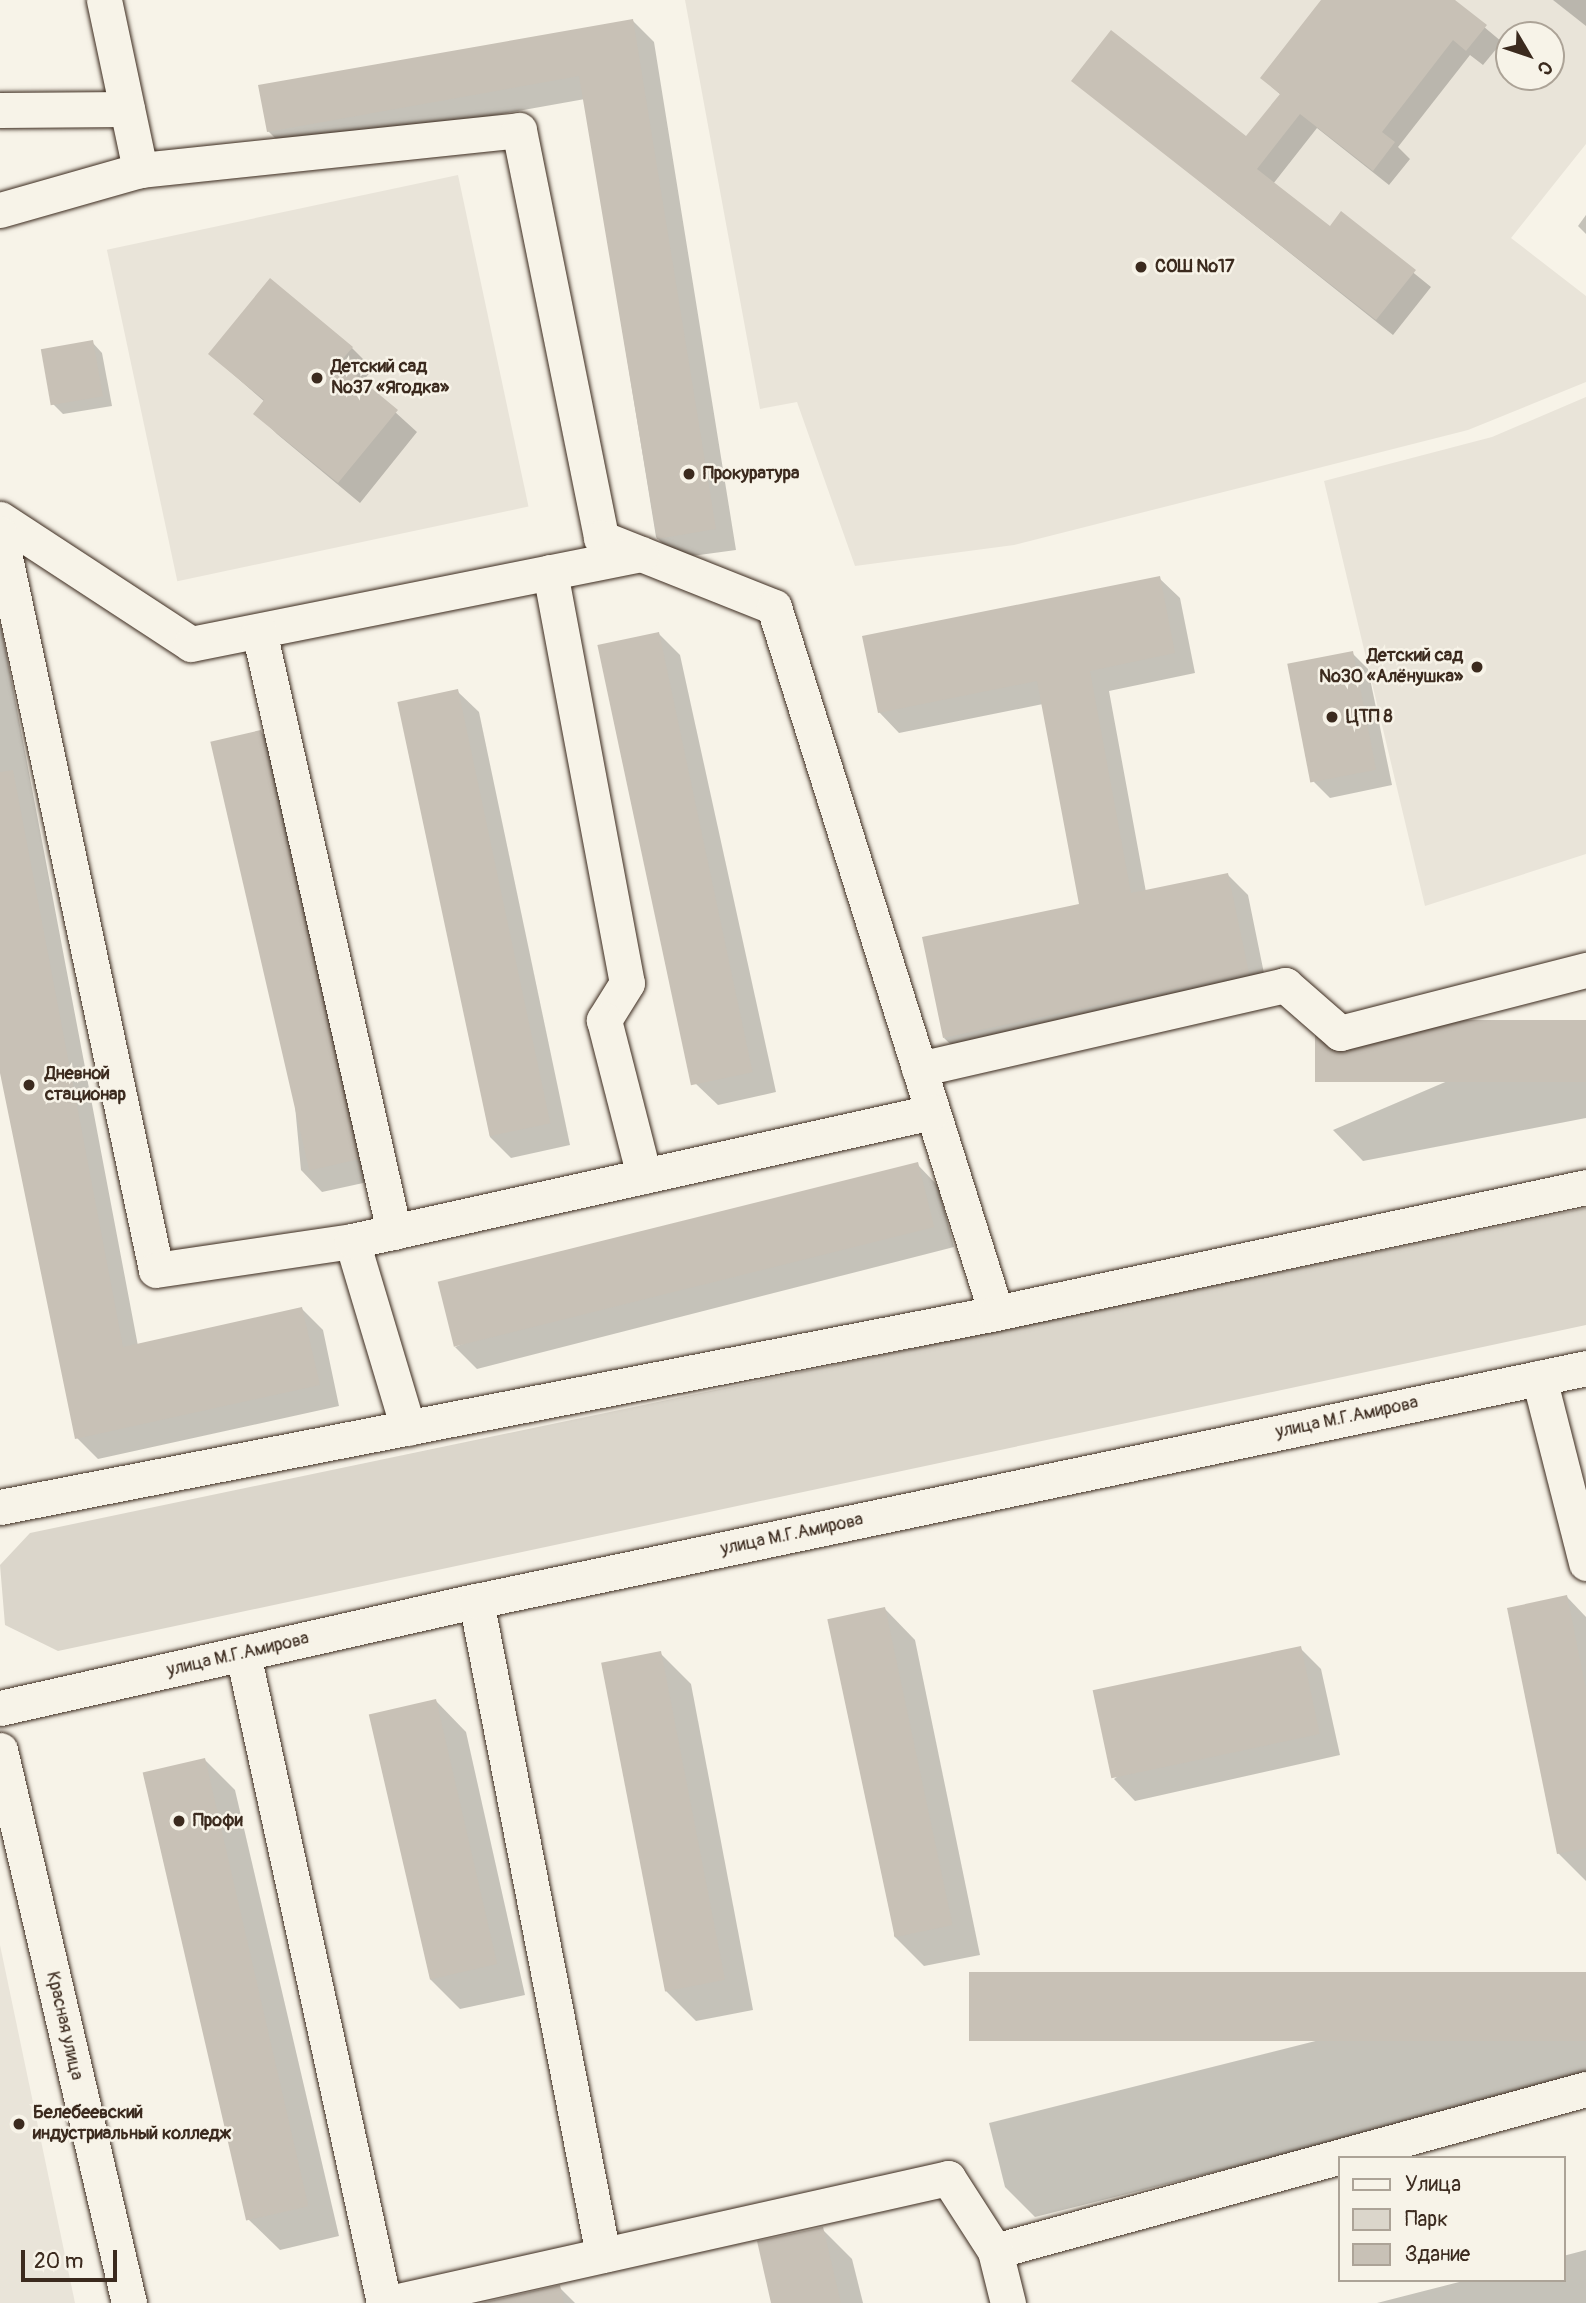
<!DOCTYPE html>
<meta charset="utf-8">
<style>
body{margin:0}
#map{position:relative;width:1586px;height:2303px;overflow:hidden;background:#f7f3e8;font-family:Pangolin,sans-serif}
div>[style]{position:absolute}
.built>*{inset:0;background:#e9e4d9;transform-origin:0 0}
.green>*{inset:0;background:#dbd6cb}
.shadow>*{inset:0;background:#0003}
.building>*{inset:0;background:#c8c1b6;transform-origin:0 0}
.roads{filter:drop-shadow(0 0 2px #3b2a1e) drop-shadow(0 0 2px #3b2a1e)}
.minor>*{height:35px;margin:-17.5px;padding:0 17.5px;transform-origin:17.5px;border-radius:17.5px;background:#f7f3e8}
.dots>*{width:19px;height:19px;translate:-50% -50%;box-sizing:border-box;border:4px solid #f7f3e8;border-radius:50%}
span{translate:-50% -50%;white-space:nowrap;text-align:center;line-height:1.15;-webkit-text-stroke:5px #f7f3e8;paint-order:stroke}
.poi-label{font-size:18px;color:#3b2a1e;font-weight:700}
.left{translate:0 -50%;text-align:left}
.right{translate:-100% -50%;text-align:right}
.street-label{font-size:18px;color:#3b2a1e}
.legend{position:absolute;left:1338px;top:2156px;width:228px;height:126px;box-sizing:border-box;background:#f7f3e8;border:2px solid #aca397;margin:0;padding:9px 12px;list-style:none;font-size:21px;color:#3b2a1e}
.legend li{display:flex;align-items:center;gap:14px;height:35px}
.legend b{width:35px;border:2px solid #aca397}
.north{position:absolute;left:1495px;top:21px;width:70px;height:70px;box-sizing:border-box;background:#f7f3e8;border:2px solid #aca397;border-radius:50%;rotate:129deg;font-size:19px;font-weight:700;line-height:28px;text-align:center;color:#3b2a1e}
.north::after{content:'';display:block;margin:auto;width:24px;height:32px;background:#3b2a1e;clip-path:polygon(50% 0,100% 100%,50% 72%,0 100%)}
.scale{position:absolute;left:21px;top:2250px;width:96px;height:32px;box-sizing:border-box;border:4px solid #3b2a1e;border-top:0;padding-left:9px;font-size:21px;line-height:24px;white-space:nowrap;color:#3b2a1e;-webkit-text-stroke:5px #f7f3e8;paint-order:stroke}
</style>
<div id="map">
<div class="built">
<div style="clip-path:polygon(evenodd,685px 0,1586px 0,1586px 144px,1511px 238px,1586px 296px,1586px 382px,1468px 430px,1014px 545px,855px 566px,797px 402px,760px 409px,685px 0,1509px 35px,1551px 35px,1551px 77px,1509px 77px,1509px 35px)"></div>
<div style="left:458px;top:175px;width:339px;height:359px;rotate:78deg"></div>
<div style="clip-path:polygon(1586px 397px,1586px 854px,1425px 906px,1324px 481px,1492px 437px)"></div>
<div style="clip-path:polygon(0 1945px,75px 2303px,0 2303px)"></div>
</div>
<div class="green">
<div style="clip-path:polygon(1586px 1208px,1586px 1325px,58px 1651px,5px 1625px,0 1565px,30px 1533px)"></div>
</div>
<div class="shadow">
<div style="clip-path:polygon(1323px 0,1452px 0,1502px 42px,1483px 65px,1470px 55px,1398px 147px,1410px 159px,1389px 185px,1317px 128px,1273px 184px,1330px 229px,1341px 214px,1431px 287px,1393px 335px,1074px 81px,1246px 139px,1281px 95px,1262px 78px)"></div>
<div style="clip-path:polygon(1553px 0,1586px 0,1586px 26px)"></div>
<div style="clip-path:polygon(633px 21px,654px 42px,736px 550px,677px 558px,656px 537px,585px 99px,289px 152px,268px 131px)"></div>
<div style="clip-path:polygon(1586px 215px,1586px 234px,1578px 226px)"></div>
<div style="clip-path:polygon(92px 342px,102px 353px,112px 406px,63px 414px,53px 404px)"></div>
<div style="clip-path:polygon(352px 348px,373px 369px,362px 382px,417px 432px,360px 503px,277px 434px,256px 413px,265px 402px,210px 354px)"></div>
<div style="clip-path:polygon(1159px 578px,1180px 598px,1195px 673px,1109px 691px,1146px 892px,1228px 875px,1248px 895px,1268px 993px,965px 1058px,944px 1038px,1081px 905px,1043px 704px,899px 733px,879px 712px)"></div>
<div style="clip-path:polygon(0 620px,138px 1346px,302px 1309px,323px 1330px,339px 1406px,98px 1459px,77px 1438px,0 1061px)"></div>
<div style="clip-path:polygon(659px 634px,680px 655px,776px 1092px,718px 1105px,696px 1084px)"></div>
<div style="clip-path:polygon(1352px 653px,1368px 669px,1392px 785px,1330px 798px,1314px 782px)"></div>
<div style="clip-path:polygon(457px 691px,479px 712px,570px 1145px,511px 1158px,490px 1137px)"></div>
<div style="clip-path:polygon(260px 731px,281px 753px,377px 1180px,322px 1192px,301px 1170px)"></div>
<div style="clip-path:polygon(1586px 1022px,1586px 1118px,1363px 1161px,1333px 1130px)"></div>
<div style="clip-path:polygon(917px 1164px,938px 1186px,954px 1247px,477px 1369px,455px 1347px)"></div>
<div style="clip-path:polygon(1567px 1597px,1586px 1617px,1586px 1881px,1558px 1853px)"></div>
<div style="clip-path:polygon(885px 1609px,915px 1640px,980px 1955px,924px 1966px,894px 1936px)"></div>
<div style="clip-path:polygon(1300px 1648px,1321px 1669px,1340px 1755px,1135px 1801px,1114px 1779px)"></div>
<div style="clip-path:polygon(660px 1653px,691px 1684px,753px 2010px,696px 2021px,665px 1990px)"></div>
<div style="clip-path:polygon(436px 1701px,466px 1732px,525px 1995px,460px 2009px,430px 1979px)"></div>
<div style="clip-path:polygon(205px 1760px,235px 1790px,339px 2236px,280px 2250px,249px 2220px)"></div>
<div style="clip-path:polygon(1586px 1973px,1586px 2079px,1035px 2217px,1005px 2187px,989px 2123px)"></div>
<div style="clip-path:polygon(822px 2229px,852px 2259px,863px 2303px,773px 2303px)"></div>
<div style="clip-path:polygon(1586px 2250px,1586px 2303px,1377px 2303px,1467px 2280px,1563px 2280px,1563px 2256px)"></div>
<div style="clip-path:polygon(559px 2287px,575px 2303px,494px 2303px)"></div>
</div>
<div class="building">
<div style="clip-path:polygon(1321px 0,1455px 0,1487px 25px,1466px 51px,1453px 40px,1382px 132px,1395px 142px,1373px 171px,1300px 114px,1257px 169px,1330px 226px,1341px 211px,1416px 270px,1376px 320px,1071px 81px,1111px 30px,1246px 136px,1280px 94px,1260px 78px)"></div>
<div style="clip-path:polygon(633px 19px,716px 529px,657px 539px,579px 76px,267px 132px,258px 85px)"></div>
<div style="clip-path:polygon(270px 278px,353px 347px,340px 362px,398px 410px,338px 483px,253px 414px,264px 400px,208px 354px)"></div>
<div style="left:93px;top:340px;width:57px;height:53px;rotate:80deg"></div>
<div style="clip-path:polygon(1160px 576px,1175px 653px,1090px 671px,1131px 893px,1228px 873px,1249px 973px,943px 1038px,922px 937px,1079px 904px,1037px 681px,878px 713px,862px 636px)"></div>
<div style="left:659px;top:632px;width:450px;height:63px;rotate:78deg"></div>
<div style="left:1353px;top:651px;width:121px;height:67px;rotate:79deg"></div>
<div style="left:458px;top:689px;width:444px;height:62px;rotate:78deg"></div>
<div style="left:261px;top:730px;width:440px;height:52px;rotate:77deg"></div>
<div style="clip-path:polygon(13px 770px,123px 1347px,302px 1307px,320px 1385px,75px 1439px,0 1073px,0 772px)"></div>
<div style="left:1586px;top:1020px;width:62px;height:271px;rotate:90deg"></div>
<div style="left:918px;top:1162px;width:67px;height:495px;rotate:76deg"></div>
<div style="clip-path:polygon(1567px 1595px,1586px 1690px,1586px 1848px,1557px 1854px,1507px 1608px)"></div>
<div style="left:885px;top:1607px;width:325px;height:59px;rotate:78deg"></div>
<div style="left:1301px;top:1646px;width:90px;height:213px;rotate:78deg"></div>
<div style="left:661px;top:1651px;width:335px;height:61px;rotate:79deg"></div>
<div style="left:436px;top:1699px;width:272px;height:69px;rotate:77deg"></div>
<div style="left:205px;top:1758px;width:460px;height:64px;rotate:77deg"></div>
<div style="left:1586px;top:1972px;width:69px;height:617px;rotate:90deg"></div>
<div style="clip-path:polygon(823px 2227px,841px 2303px,771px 2303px,757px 2241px)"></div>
<div style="clip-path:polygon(560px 2285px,564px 2303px,481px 2303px)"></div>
</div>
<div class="roads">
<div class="minor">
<div style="left:104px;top:0;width:174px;rotate:78deg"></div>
<div style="left:140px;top:170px;width:381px;rotate:-6deg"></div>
<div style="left:519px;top:130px;width:416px;rotate:78.6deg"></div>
<div style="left:601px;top:538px;width:186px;rotate:21.7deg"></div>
<div style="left:774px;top:607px;width:740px;rotate:72.54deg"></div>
<div style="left:0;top:110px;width:127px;rotate:-0.5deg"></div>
<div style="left:0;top:210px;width:146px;rotate:-15.9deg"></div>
<div style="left:0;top:519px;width:228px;rotate:33.2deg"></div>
<div style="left:191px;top:644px;width:459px;rotate:-11.3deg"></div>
<div style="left:0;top:534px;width:752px;rotate:78.03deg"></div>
<div style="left:156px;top:1270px;width:198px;rotate:-8.4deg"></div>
<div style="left:550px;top:572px;width:418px;rotate:79.4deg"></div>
<div style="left:627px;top:983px;width:44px;rotate:121.9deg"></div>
<div style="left:604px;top:1020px;width:161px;rotate:75.6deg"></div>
<div style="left:259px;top:631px;width:616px;rotate:77.34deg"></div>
<div style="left:919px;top:1069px;width:376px;rotate:-12.9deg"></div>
<div style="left:1285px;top:985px;width:73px;rotate:41.1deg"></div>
<div style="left:1340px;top:1033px;width:254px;rotate:-14.4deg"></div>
<div style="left:1539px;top:1378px;width:191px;rotate:75.7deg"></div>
<div style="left:408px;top:1428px;width:195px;rotate:-106.7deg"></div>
<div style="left:352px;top:1241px;width:594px;rotate:-12.54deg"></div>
<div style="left:0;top:1507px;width:1015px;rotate:-11.02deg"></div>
<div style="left:996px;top:1313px;width:603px;rotate:-12.05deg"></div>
<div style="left:476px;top:1601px;width:666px;rotate:79.01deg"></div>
<div style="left:243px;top:1654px;width:664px;rotate:77.74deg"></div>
<div style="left:0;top:1708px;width:488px;rotate:-12.7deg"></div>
<div style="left:476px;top:1601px;width:1134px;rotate:-11.85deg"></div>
<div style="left:0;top:1750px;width:568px;rotate:76.87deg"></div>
<div style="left:995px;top:2251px;width:613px;rotate:-15.33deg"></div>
<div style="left:389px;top:2303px;width:573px;rotate:-12.6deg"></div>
<div style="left:948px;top:2178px;width:87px;rotate:57.2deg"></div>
<div style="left:995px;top:2251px;width:54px;rotate:76deg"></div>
</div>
</div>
<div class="dots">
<div style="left:1141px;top:267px;background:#3b2a1e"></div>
<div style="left:317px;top:378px;background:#3b2a1e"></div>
<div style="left:689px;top:474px;background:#3b2a1e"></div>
<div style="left:1477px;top:667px;background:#3b2a1e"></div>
<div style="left:1332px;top:717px;background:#3b2a1e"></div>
<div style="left:29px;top:1085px;background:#3b2a1e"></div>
<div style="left:179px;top:1821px;background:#3b2a1e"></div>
<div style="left:19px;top:2124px;background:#3b2a1e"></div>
</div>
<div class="poi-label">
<span class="left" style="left:1155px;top:267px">СОШ №17</span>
<span class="left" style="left:331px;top:378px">Детский сад<br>№37 «Ягодка»</span>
<span class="left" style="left:703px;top:474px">Прокуратура</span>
<span class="right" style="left:1463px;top:667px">Детский сад<br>№30 «Алёнушка»</span>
<span class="left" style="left:1346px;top:717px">ЦТП 8</span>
<span class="left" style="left:45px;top:1085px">Дневной<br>стационар</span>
<span class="left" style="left:193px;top:1821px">Профи</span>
<span class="left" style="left:33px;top:2124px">Белебеевский<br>индустриальный колледж</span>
</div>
<div class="street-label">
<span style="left:1347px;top:1418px;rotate:-12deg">улица М.Г.Амирова</span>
<span style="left:792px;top:1535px;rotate:-12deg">улица М.Г.Амирова</span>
<span style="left:238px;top:1655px;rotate:-13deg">улица М.Г.Амирова</span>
<span style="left:64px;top:2026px;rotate:77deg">Красная улица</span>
</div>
<ul class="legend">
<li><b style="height:9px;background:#f7f3e8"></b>Улица</li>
<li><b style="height:19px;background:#dbd6cb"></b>Парк</li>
<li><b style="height:19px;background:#c8c1b6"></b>Здание</li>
</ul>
<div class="north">С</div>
<div class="scale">20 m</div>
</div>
